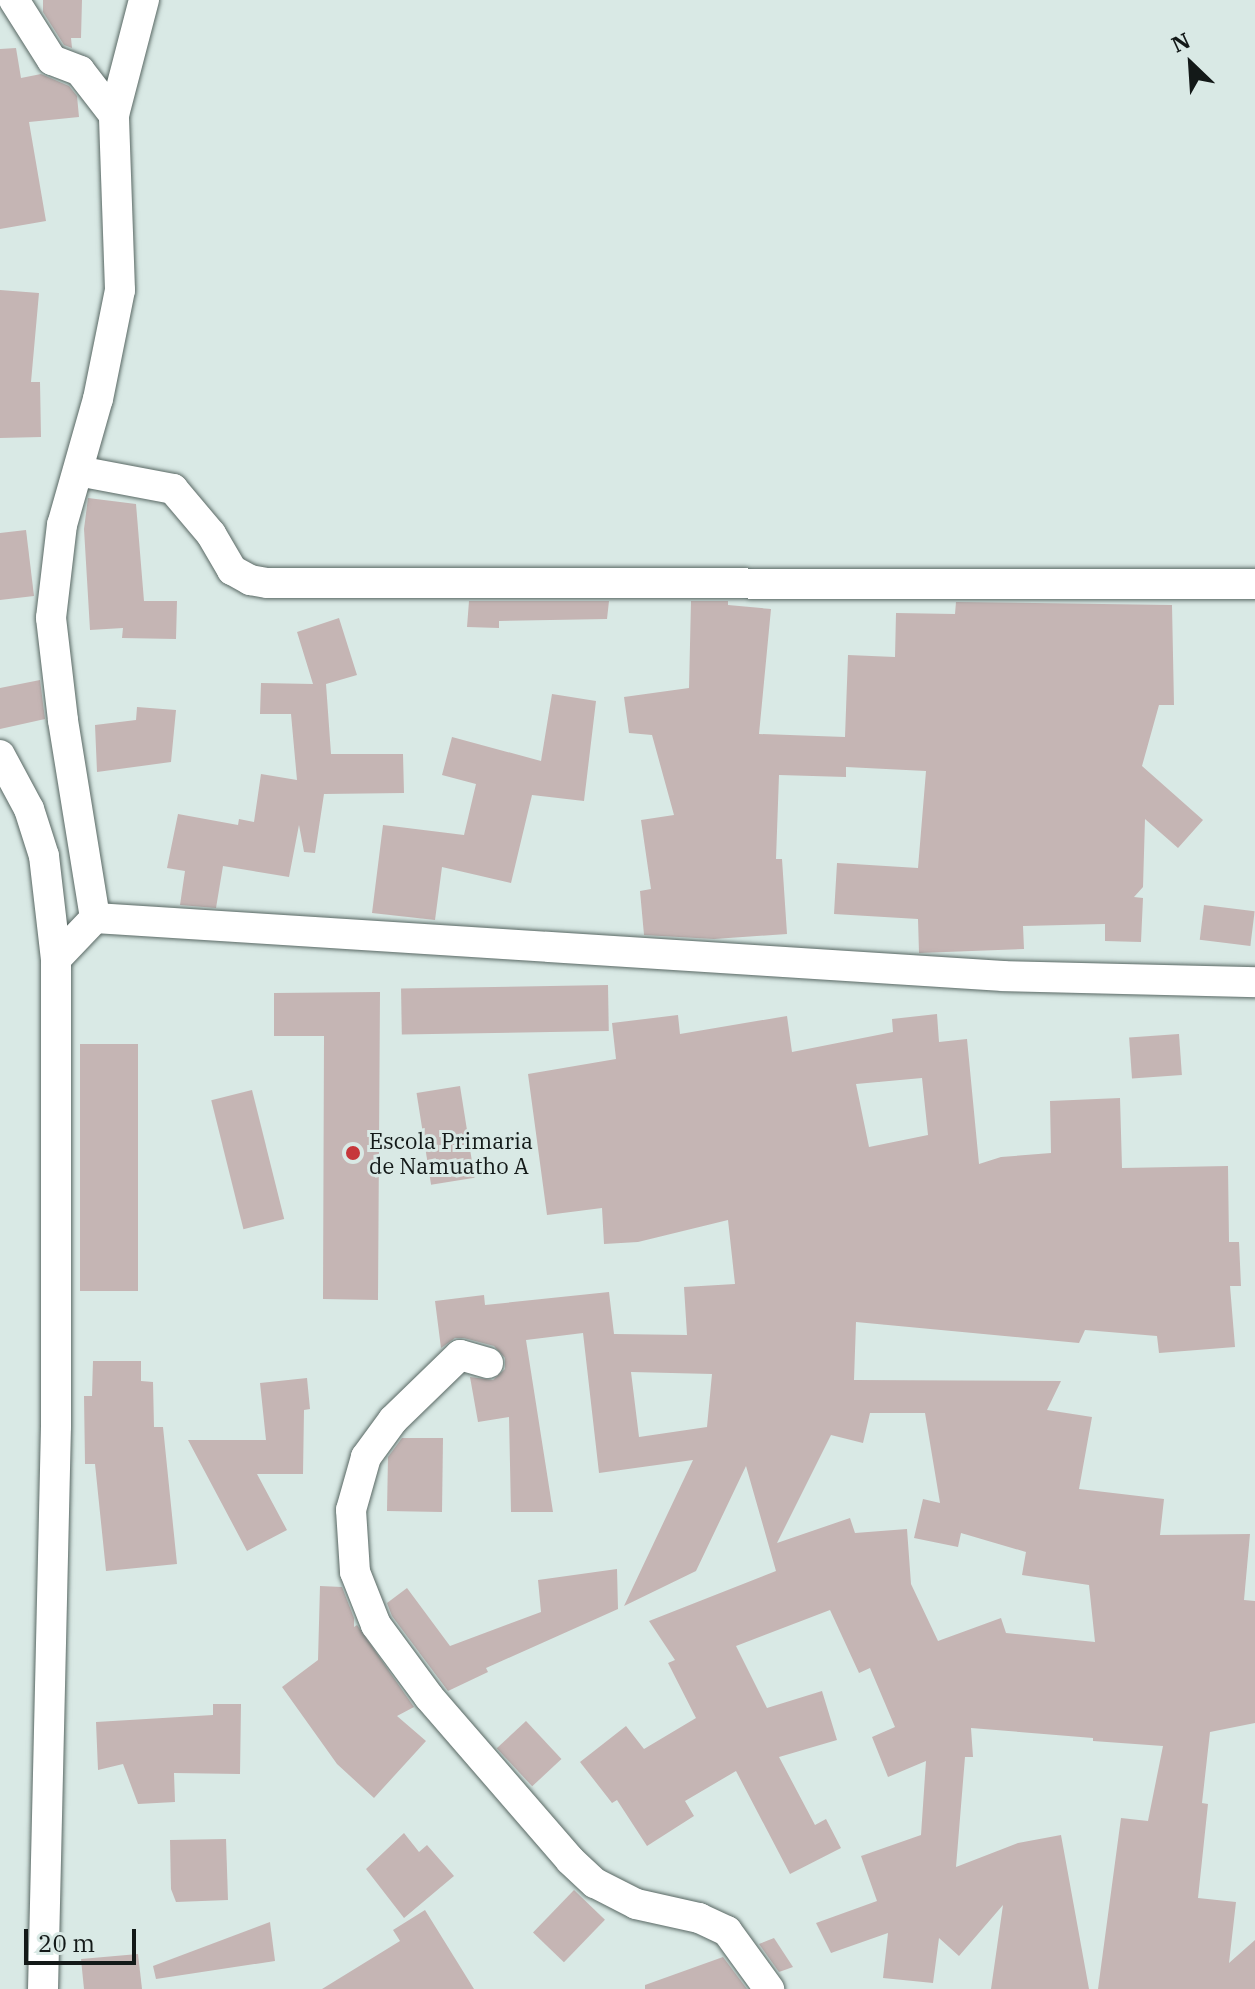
<!DOCTYPE html>
<style>
body{margin:0}
#map{position:relative;width:1255px;height:1989px;overflow:hidden;background:#d9e9e5;font-family:"IBM Plex Serif",serif}
div>[style]{position:absolute}
.building>*{inset:0;background:#c5b5b4;transform-origin:0 0}
.roads{filter:drop-shadow(0 0 2px #596864) drop-shadow(0 0 2px #596864)}
.street>*{height:30px;margin:-15px;padding:0 15px;transform-origin:15px;border-radius:15px;background:#fff}
.dots>*{width:22px;height:22px;translate:-50% -50%;box-sizing:border-box;border:4px solid #d9e9e5;border-radius:50%}
span{translate:-50% -50%;white-space:nowrap;text-align:center;line-height:1.15;-webkit-text-stroke:6px #d9e9e5;paint-order:stroke}
.poi-label{font-size:22px;color:#131918}
.left{translate:0 -50%;text-align:left}
.north{position:absolute;left:1151px;top:24px;width:80px;height:80px;-webkit-text-stroke:6px #d9e9e5;paint-order:stroke;rotate:335deg;font-size:22px;font-weight:700;line-height:32px;text-align:center;color:#131918}
.north::after{content:'';display:block;margin:auto;width:28px;height:36px;background:#131918;clip-path:polygon(50% 0,100% 100%,50% 72%,0 100%)}
.scale{position:absolute;left:24px;top:1929px;width:112px;height:36px;box-sizing:border-box;border:4px solid #131918;border-top:0;padding-left:10px;font-size:24px;line-height:28px;white-space:nowrap;color:#131918;-webkit-text-stroke:6px #d9e9e5;paint-order:stroke}
</style>
<div id="map">
<div class="building">
<div style="clip-path:polygon(43px 0,82px 0,81px 38px,71px 38px,72px 48px,64px 45px,43px 12px)"></div>
<div style="clip-path:polygon(16px 48px,21px 78px,41px 74px,69px 86px,77px 96px,79px 117px,29px 122px,46px 221px,0 229px,0 49px)"></div>
<div style="clip-path:polygon(0 290px,39px 293px,31px 382px,40px 382px,41px 437px,0 438px)"></div>
<div style="clip-path:polygon(88px 498px,136px 504px,144px 601px,177px 601px,176px 639px,122px 638px,123px 628px,90px 630px,84px 529px)"></div>
<div style="clip-path:polygon(26px 530px,34px 596px,0 600px,0 533px)"></div>
<div style="clip-path:polygon(469px 601px,609px 601px,607px 619px,499px 621px,499px 628px,467px 627px)"></div>
<div style="clip-path:polygon(691px 601px,728px 601px,728px 605px,771px 609px,759px 734px,845px 737px,848px 655px,895px 657px,896px 613px,955px 614px,956px 602px,1172px 605px,1174px 705px,1159px 705px,1142px 766px,1203px 820px,1178px 848px,1145px 819px,1143px 887px,1134px 897px,1143px 898px,1141px 942px,1105px 941px,1105px 924px,1023px 926px,1024px 949px,919px 953px,918px 919px,834px 914px,837px 863px,918px 868px,926px 771px,846px 767px,846px 777px,779px 775px,776px 859px,782px 859px,787px 934px,714px 939px,644px 935px,640px 891px,651px 889px,641px 820px,674px 815px,652px 735px,629px 733px,624px 697px,689px 688px)"></div>
<div style="clip-path:polygon(339px 618px,357px 675px,326px 684px,331px 754px,403px 754px,404px 793px,324px 794px,315px 853px,304px 852px,299px 825px,289px 877px,223px 866px,216px 908px,180px 905px,185px 871px,167px 868px,178px 814px,238px 825px,239px 819px,254px 822px,261px 774px,297px 780px,291px 714px,260px 714px,261px 683px,313px 684px,297px 632px)"></div>
<div style="clip-path:polygon(40px 680px,45px 719px,0 729px,0 688px)"></div>
<div style="clip-path:polygon(552px 694px,596px 701px,584px 801px,532px 795px,511px 883px,442px 867px,435px 920px,372px 913px,383px 825px,464px 835px,476px 784px,442px 775px,452px 737px,541px 761px)"></div>
<div style="clip-path:polygon(137px 707px,176px 710px,171px 762px,97px 772px,95px 725px,136px 720px)"></div>
<div style="left:1204px;top:905px;width:51px;height:35px;rotate:7deg"></div>
<div style="left:608px;top:985px;width:46px;height:207px;rotate:89deg"></div>
<div style="clip-path:polygon(380px 992px,378px 1300px,323px 1299px,324px 1036px,274px 1036px,274px 993px)"></div>
<div style="clip-path:polygon(evenodd,937px 1014px,939px 1042px,967px 1039px,979px 1164px,1001px 1157px,1051px 1153px,1050px 1101px,1120px 1098px,1122px 1168px,1228px 1166px,1229px 1242px,1239px 1242px,1241px 1286px,1230px 1286px,1235px 1347px,1159px 1353px,1157px 1336px,1085px 1330px,1079px 1343px,856px 1322px,854px 1380px,1061px 1381px,1047px 1410px,1092px 1417px,1079px 1489px,1164px 1499px,1160px 1535px,1250px 1534px,1244px 1600px,1255px 1601px,1255px 1723px,1210px 1732px,1202px 1803px,1208px 1804px,1198px 1898px,1236px 1902px,1229px 1963px,1255px 1940px,1255px 1989px,1098px 1989px,1121px 1818px,1148px 1821px,1163px 1746px,1093px 1741px,1093px 1738px,971px 1728px,973px 1757px,965px 1757px,956px 1867px,1018px 1843px,1061px 1835px,1089px 1989px,991px 1989px,1003px 1905px,959px 1956px,939px 1938px,933px 1983px,883px 1978px,888px 1933px,831px 1953px,816px 1923px,877px 1901px,861px 1856px,921px 1835px,926px 1761px,888px 1777px,872px 1737px,895px 1727px,870px 1668px,859px 1673px,830px 1610px,736px 1646px,767px 1708px,822px 1691px,837px 1740px,779px 1757px,815px 1825px,826px 1819px,841px 1848px,790px 1874px,736px 1771px,685px 1801px,694px 1816px,647px 1846px,617px 1800px,612px 1803px,580px 1762px,626px 1726px,644px 1749px,696px 1718px,668px 1663px,675px 1660px,649px 1621px,776px 1571px,746px 1466px,696px 1571px,624px 1606px,693px 1460px,599px 1473px,583px 1333px,526px 1340px,553px 1512px,511px 1512px,509px 1417px,478px 1422px,470px 1377px,493px 1380px,505px 1369px,505px 1358px,494px 1346px,464px 1338px,455px 1338px,441px 1348px,435px 1301px,484px 1295px,485px 1305px,609px 1292px,614px 1334px,687px 1335px,684px 1287px,735px 1284px,728px 1220px,638px 1242px,604px 1244px,602px 1208px,547px 1215px,528px 1074px,616px 1059px,612px 1023px,678px 1015px,680px 1034px,787px 1016px,792px 1052px,893px 1032px,892px 1019px,937px 1014px,922px 1078px,928px 1135px,869px 1147px,856px 1084px,922px 1078px,937px 1014px,631px 1372px,712px 1374px,707px 1427px,639px 1437px,631px 1372px,937px 1014px,870px 1413px,925px 1413px,940px 1503px,923px 1499px,914px 1538px,958px 1547px,961px 1533px,1026px 1552px,1022px 1575px,1089px 1585px,1095px 1642px,1006px 1633px,1001px 1618px,938px 1641px,911px 1584px,907px 1529px,855px 1533px,850px 1518px,777px 1543px,831px 1435px,863px 1443px,870px 1413px)"></div>
<div style="left:1179px;top:1034px;width:41px;height:50px;rotate:86deg"></div>
<div style="left:138px;top:1044px;width:247px;height:58px;rotate:90deg"></div>
<div style="left:460px;top:1086px;width:93px;height:44px;rotate:81deg"></div>
<div style="left:252px;top:1090px;width:133px;height:42px;rotate:76deg"></div>
<div style="clip-path:polygon(93px 1361px,141px 1361px,141px 1381px,153px 1382px,154px 1427px,163px 1427px,177px 1564px,106px 1571px,95px 1464px,85px 1464px,84px 1396px,92px 1396px)"></div>
<div style="clip-path:polygon(307px 1378px,310px 1409px,304px 1410px,303px 1474px,257px 1474px,287px 1530px,247px 1551px,188px 1440px,266px 1440px,260px 1383px)"></div>
<div style="clip-path:polygon(402px 1438px,443px 1438px,442px 1512px,387px 1511px,388px 1457px)"></div>
<div style="clip-path:polygon(617px 1569px,618px 1609px,486px 1668px,488px 1672px,448px 1691px,392px 1616px,387px 1603px,407px 1588px,450px 1646px,541px 1612px,538px 1580px)"></div>
<div style="clip-path:polygon(320px 1586px,342px 1587px,354px 1618px,354px 1627px,357px 1625px,414px 1707px,397px 1716px,426px 1741px,374px 1798px,337px 1764px,282px 1687px,318px 1660px)"></div>
<div style="clip-path:polygon(213px 1704px,241px 1704px,240px 1774px,174px 1773px,175px 1802px,138px 1804px,123px 1764px,98px 1770px,96px 1722px,213px 1715px)"></div>
<div style="left:526px;top:1721px;width:52px;height:40px;rotate:47deg"></div>
<div style="clip-path:polygon(404px 1833px,419px 1852px,427px 1845px,454px 1876px,404px 1918px,366px 1869px)"></div>
<div style="clip-path:polygon(226px 1839px,228px 1900px,176px 1902px,171px 1889px,170px 1840px)"></div>
<div style="left:574px;top:1890px;width:43px;height:59px;rotate:44deg"></div>
<div style="clip-path:polygon(425px 1910px,474px 1989px,322px 1989px,400px 1941px,393px 1930px)"></div>
<div style="clip-path:polygon(270px 1922px,275px 1961px,156px 1979px,153px 1966px)"></div>
<div style="clip-path:polygon(774px 1938px,793px 1967px,779px 1972px,759px 1944px)"></div>
<div style="clip-path:polygon(138px 1954px,142px 1989px,84px 1989px,81px 1959px)"></div>
<div style="clip-path:polygon(723px 1957px,747px 1989px,645px 1989px,645px 1985px)"></div>
</div>
<div class="roads">
<div class="street">
<div style="left:14px;top:0;width:71px;rotate:57.7deg"></div>
<div style="left:52px;top:60px;width:30px;rotate:21deg"></div>
<div style="left:80px;top:71px;width:56px;rotate:52.3deg"></div>
<div style="left:78px;top:471px;width:97px;rotate:10.7deg"></div>
<div style="left:173px;top:489px;width:59px;rotate:49.8deg"></div>
<div style="left:211px;top:534px;width:42px;rotate:59.7deg"></div>
<div style="left:232px;top:570px;width:21px;rotate:29deg"></div>
<div style="left:250px;top:580px;width:17px;rotate:10deg"></div>
<div style="left:267px;top:583px;width:988px;rotate:0.06deg"></div>
<div style="left:0;top:755px;width:61px;rotate:61.8deg"></div>
<div style="left:29px;top:809px;width:49px;rotate:72.3deg"></div>
<div style="left:44px;top:856px;width:104px;rotate:83.4deg"></div>
<div style="left:56px;top:959px;width:467px;rotate:90deg"></div>
<div style="left:56px;top:1426px;width:563px;rotate:91.32deg"></div>
<div style="left:95px;top:918px;width:201px;rotate:-99.2deg"></div>
<div style="left:63px;top:720px;width:103px;rotate:-96.7deg"></div>
<div style="left:51px;top:618px;width:94px;rotate:-83.3deg"></div>
<div style="left:62px;top:525px;width:131px;rotate:-74.1deg"></div>
<div style="left:98px;top:399px;width:111px;rotate:-78.6deg"></div>
<div style="left:120px;top:290px;width:175px;rotate:-92deg"></div>
<div style="left:114px;top:115px;width:119px;rotate:-75.4deg"></div>
<div style="left:56px;top:959px;width:57px;rotate:-46.4deg"></div>
<div style="left:95px;top:918px;width:910px;rotate:3.65deg"></div>
<div style="left:1003px;top:976px;width:252px;rotate:1.4deg"></div>
<div style="left:488px;top:1363px;width:29px;rotate:-164deg"></div>
<div style="left:460px;top:1355px;width:93px;rotate:135.9deg"></div>
<div style="left:393px;top:1420px;width:46px;rotate:126.1deg"></div>
<div style="left:366px;top:1457px;width:55px;rotate:105.8deg"></div>
<div style="left:351px;top:1510px;width:62px;rotate:86.3deg"></div>
<div style="left:355px;top:1572px;width:57px;rotate:68.4deg"></div>
<div style="left:376px;top:1625px;width:89px;rotate:53.6deg"></div>
<div style="left:429px;top:1697px;width:216px;rotate:49.1deg"></div>
<div style="left:570px;top:1860px;width:34px;rotate:43deg"></div>
<div style="left:595px;top:1883px;width:46px;rotate:27.1deg"></div>
<div style="left:636px;top:1904px;width:65px;rotate:12.5deg"></div>
<div style="left:699px;top:1918px;width:31px;rotate:25deg"></div>
<div style="left:727px;top:1931px;width:72px;rotate:54.1deg"></div>
</div>
</div>
<div class="dots">
<div style="left:353px;top:1153px;background:#c6373b"></div>
</div>
<div class="poi-label">
<span class="left" style="left:369px;top:1153px">Escola Primaria<br>de Namuatho A</span>
</div>
<div class="north">N</div>
<div class="scale">20 m</div>
</div>
